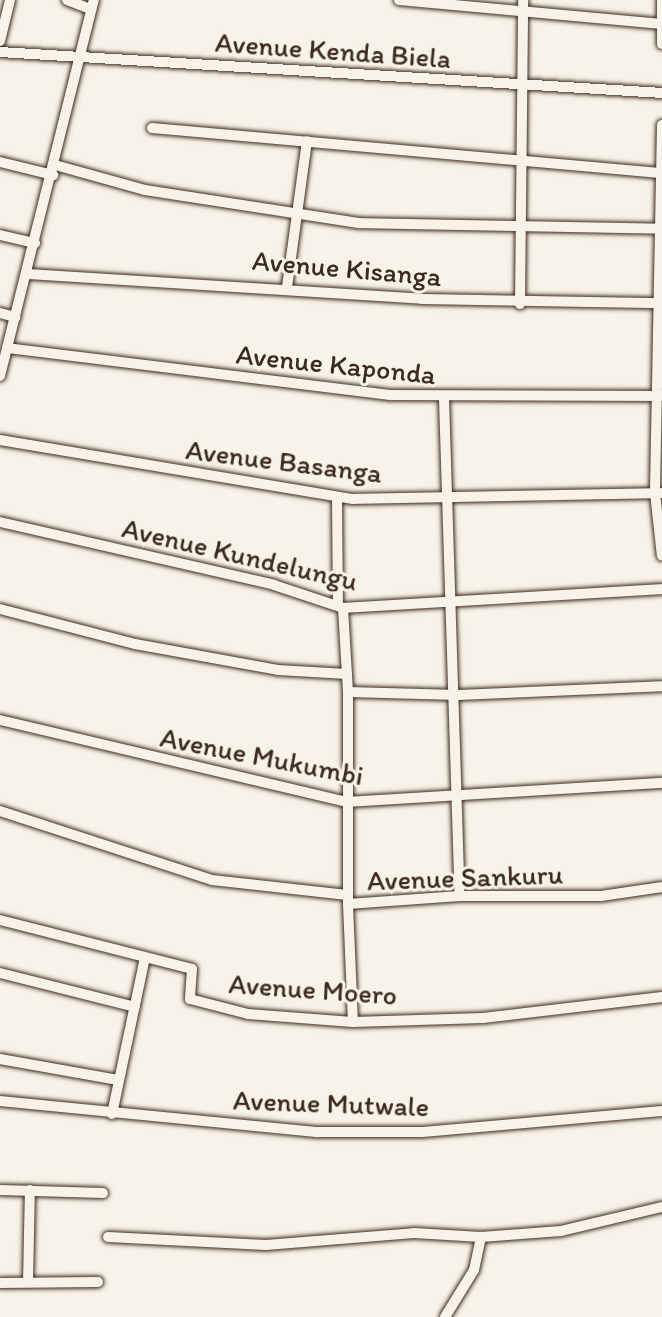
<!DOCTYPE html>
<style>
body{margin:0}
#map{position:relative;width:662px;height:1317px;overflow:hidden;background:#f7f3e8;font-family:Itim,sans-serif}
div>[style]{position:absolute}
.roads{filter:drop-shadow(0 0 2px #3b2a1e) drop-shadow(0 0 2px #3b2a1e)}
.minor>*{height:10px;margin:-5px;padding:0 5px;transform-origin:5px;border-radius:5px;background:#f7f3e8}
span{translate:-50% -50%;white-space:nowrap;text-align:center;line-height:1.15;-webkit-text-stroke:6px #f7f3e8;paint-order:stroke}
.street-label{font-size:28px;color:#3b2a1e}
</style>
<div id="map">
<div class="roads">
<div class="minor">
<div style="left:67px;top:0;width:26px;rotate:21deg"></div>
<div style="left:399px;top:0;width:264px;rotate:5.2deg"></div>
<div style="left:662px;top:0;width:44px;rotate:90deg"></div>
<div style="left:0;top:41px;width:42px;rotate:-76.3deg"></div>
<div style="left:0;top:52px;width:663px;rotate:3.54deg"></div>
<div style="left:662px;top:125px;width:368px;rotate:91.1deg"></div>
<div style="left:655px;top:493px;width:63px;rotate:83.7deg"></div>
<div style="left:152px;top:128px;width:510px;rotate:5.06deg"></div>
<div style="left:0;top:162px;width:55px;rotate:13.8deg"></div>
<div style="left:55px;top:165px;width:93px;rotate:15.5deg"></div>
<div style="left:145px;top:190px;width:216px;rotate:8.8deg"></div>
<div style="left:358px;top:223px;width:300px;rotate:1.1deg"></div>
<div style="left:0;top:235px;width:36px;rotate:13deg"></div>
<div style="left:28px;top:274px;width:395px;rotate:3.6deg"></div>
<div style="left:422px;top:299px;width:240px;rotate:1deg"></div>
<div style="left:287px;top:287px;width:147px;rotate:-82.2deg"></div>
<div style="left:520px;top:304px;width:304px;rotate:-89.4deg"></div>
<div style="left:0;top:313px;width:16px;rotate:15deg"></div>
<div style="left:7px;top:348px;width:387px;rotate:7deg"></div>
<div style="left:391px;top:395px;width:271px;rotate:0.2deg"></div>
<div style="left:0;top:376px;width:388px;rotate:-76deg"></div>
<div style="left:444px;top:399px;width:497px;rotate:88.2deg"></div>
<div style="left:0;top:440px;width:358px;rotate:9.5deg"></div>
<div style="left:353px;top:499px;width:309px;rotate:-1.1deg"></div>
<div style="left:337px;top:497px;width:109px;rotate:89.5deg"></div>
<div style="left:0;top:522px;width:281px;rotate:12.9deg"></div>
<div style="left:274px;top:585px;width:73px;rotate:18.4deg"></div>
<div style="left:343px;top:608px;width:320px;rotate:-3.4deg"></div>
<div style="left:343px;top:608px;width:84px;rotate:86.6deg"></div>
<div style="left:348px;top:692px;width:110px;rotate:1.6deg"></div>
<div style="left:458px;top:695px;width:204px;rotate:-2.5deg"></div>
<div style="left:0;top:609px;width:139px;rotate:14.5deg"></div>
<div style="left:135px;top:644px;width:145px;rotate:10.3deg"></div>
<div style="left:278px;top:670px;width:69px;rotate:3.3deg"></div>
<div style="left:348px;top:692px;width:212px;rotate:90deg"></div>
<div style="left:348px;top:904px;width:112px;rotate:-4.1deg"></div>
<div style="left:460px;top:896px;width:141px"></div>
<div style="left:601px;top:896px;width:62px;rotate:-8.4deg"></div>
<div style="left:0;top:720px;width:357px;rotate:13.3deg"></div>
<div style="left:347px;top:802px;width:316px;rotate:-3.5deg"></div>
<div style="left:0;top:811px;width:223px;rotate:18deg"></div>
<div style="left:212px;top:880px;width:136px;rotate:6.3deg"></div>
<div style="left:348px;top:904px;width:118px;rotate:87.6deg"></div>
<div style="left:0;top:920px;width:198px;rotate:14.3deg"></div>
<div style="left:192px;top:969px;width:30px;rotate:94deg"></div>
<div style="left:190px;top:999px;width:60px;rotate:14.5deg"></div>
<div style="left:248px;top:1014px;width:105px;rotate:4.4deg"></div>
<div style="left:353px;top:1022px;width:130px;rotate:-1.8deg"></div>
<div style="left:483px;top:1018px;width:180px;rotate:-6.7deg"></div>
<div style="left:0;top:973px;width:139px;rotate:14.1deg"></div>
<div style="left:0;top:1059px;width:120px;rotate:10.1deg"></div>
<div style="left:0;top:1101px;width:320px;rotate:5.6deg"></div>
<div style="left:318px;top:1132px;width:104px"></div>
<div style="left:422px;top:1132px;width:241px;rotate:-5deg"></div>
<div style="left:112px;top:1114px;width:159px;rotate:-78.1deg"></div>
<div style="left:0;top:1190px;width:103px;rotate:1.7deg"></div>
<div style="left:108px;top:1237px;width:158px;rotate:2.9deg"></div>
<div style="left:266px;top:1245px;width:148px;rotate:-4.6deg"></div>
<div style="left:414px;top:1233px;width:67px;rotate:3.4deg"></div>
<div style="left:481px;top:1237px;width:80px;rotate:-4.3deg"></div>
<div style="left:561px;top:1231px;width:104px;rotate:-13.4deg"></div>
<div style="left:28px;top:1282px;width:92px;rotate:-88.8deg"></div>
<div style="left:0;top:1283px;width:98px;rotate:-0.6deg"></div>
<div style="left:445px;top:1317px;width:55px;rotate:-58.3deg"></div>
<div style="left:474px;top:1270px;width:34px;rotate:-78deg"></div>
</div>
</div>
<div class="street-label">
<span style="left:333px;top:50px;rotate:4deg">Avenue Kenda Biela</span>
<span style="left:347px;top:268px;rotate:5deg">Avenue Kisanga</span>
<span style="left:336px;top:364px;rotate:6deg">Avenue Kaponda</span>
<span style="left:284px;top:461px;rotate:7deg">Avenue Basanga</span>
<span style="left:240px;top:554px;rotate:13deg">Avenue Kundelungu</span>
<span style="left:262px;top:756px;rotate:11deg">Avenue Mukumbi</span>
<span style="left:465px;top:877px;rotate:-2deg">Avenue Sankuru</span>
<span style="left:313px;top:989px;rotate:4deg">Avenue Moero</span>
<span style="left:331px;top:1103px;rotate:2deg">Avenue Mutwale</span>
</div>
</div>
